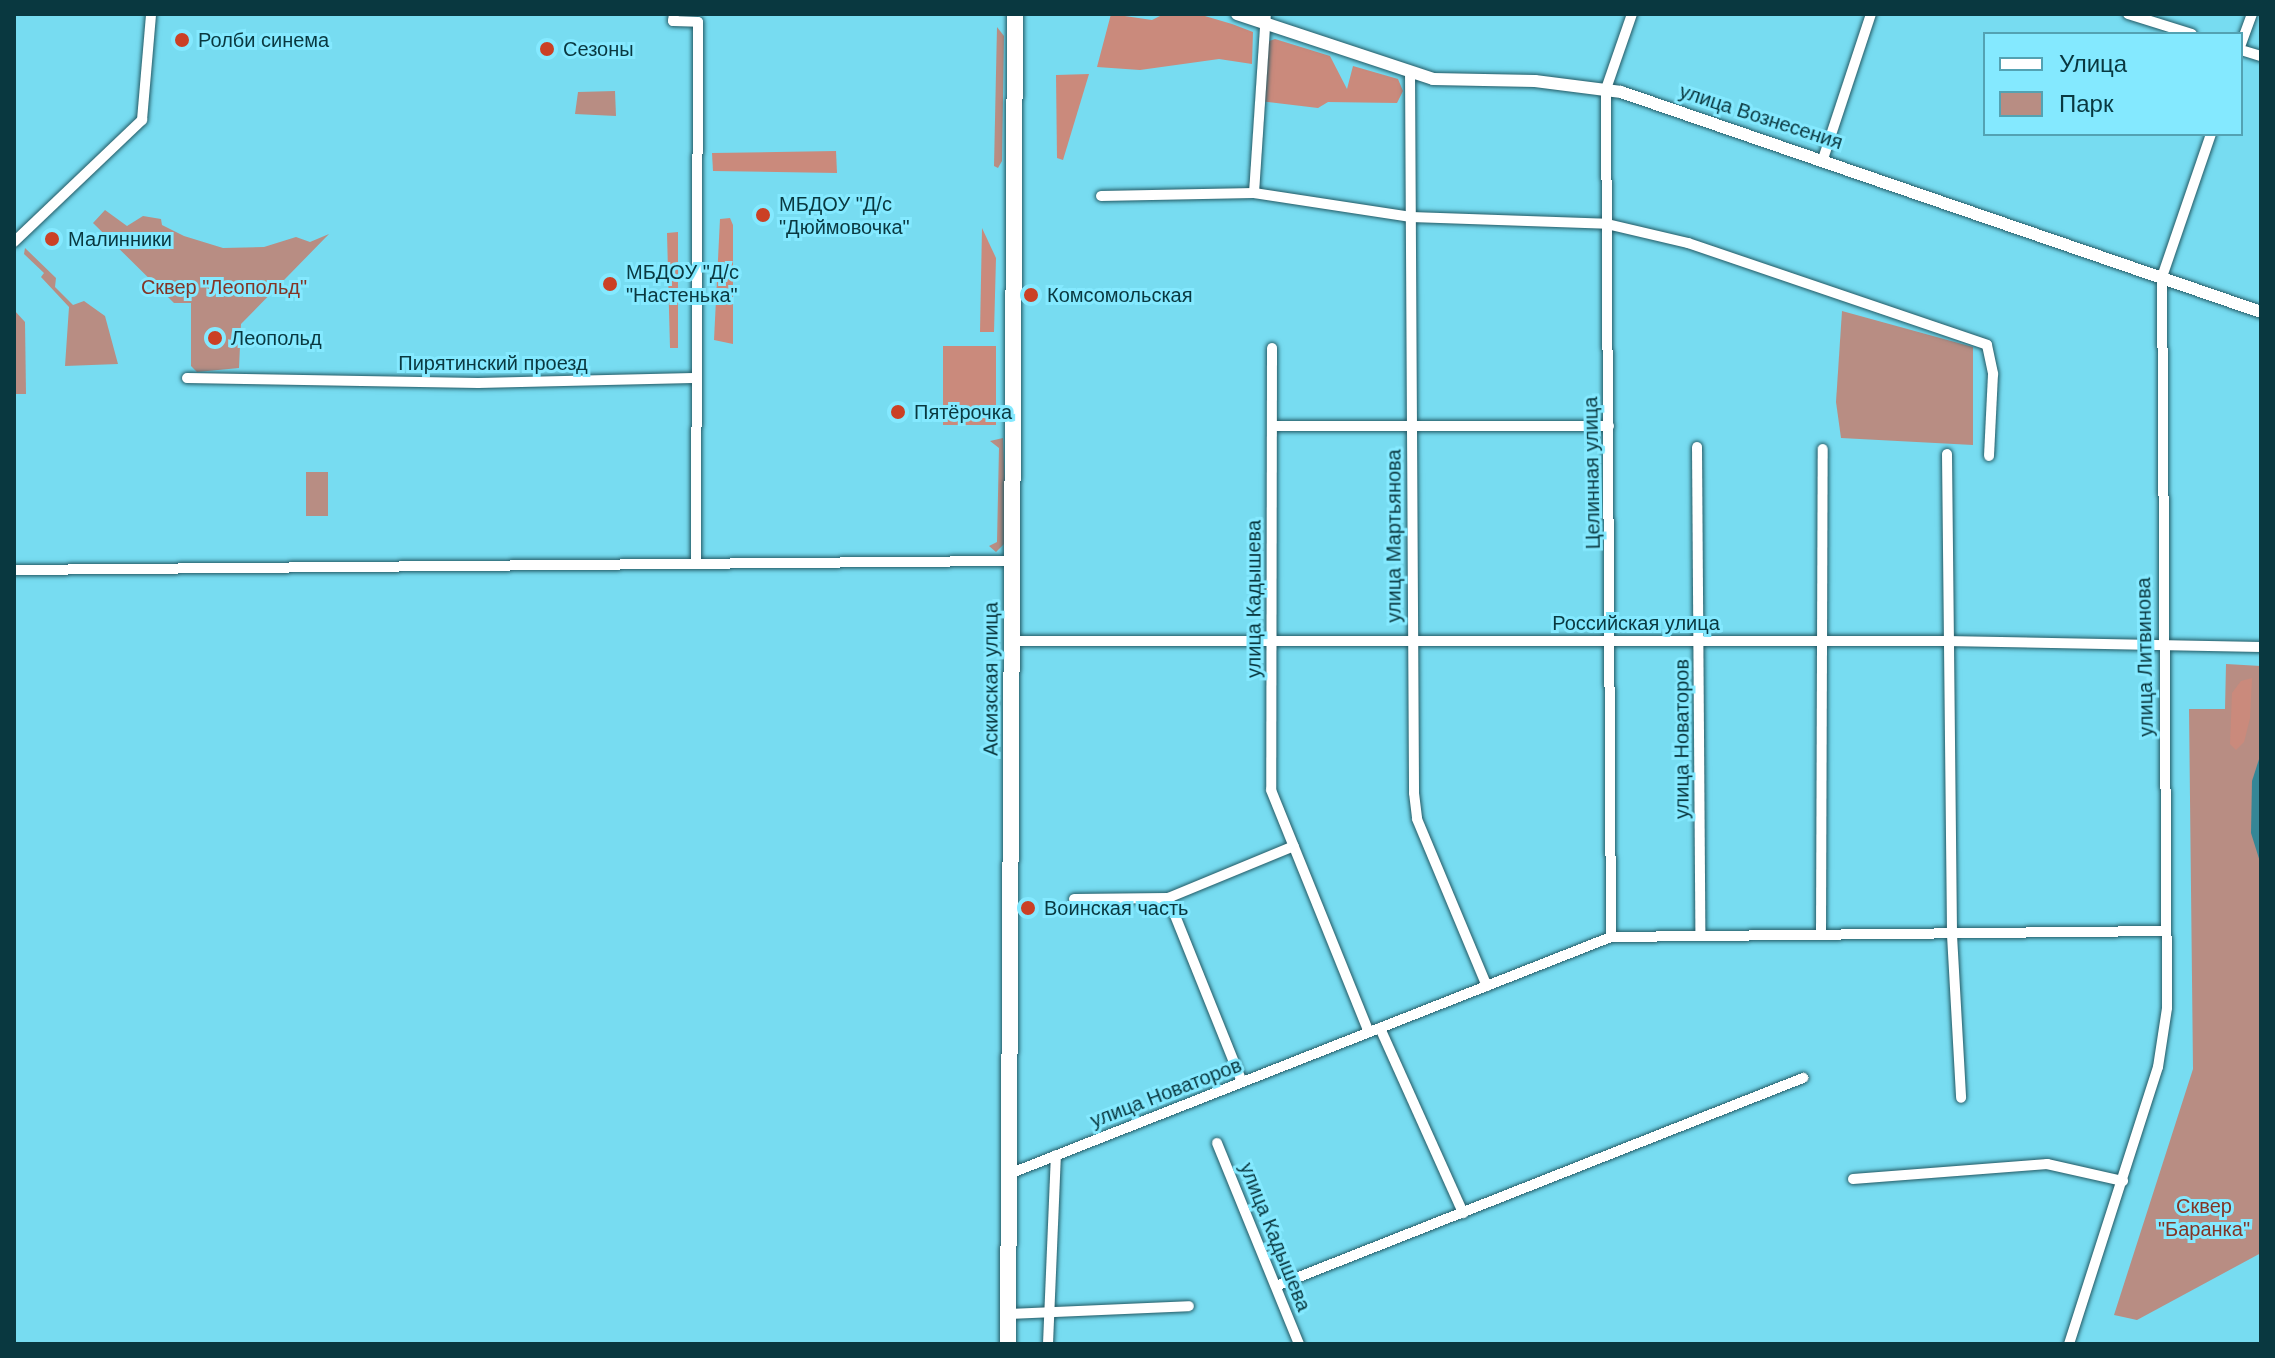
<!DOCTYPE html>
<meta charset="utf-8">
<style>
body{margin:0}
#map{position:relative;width:2275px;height:1358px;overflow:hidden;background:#77dcf1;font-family:Arial,sans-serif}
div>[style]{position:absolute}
.green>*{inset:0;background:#b88d83;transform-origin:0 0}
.forest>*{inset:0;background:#ca8a7c;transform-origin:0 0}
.water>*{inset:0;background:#358696}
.roads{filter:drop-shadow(0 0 2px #235964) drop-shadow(0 0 2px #235964)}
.minor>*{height:10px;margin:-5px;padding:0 5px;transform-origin:5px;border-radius:5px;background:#fff}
.tertiary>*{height:12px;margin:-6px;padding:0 6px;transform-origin:6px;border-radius:6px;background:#fff}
.primary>*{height:16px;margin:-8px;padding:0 8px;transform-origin:8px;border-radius:8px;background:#fff}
.dots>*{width:22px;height:22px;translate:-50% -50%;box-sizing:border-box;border:4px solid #84e9ff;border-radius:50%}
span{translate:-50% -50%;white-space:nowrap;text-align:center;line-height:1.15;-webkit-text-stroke:6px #84e9ff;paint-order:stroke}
.poi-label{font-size:20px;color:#093840}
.left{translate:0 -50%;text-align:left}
.street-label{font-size:20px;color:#093840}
.park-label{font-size:20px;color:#833526}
.frame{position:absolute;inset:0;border:16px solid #093840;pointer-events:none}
.legend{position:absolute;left:1983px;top:32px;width:260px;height:104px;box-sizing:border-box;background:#84e9ff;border:2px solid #53a2b3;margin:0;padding:10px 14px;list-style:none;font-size:24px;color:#093840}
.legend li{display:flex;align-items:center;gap:16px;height:40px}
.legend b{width:40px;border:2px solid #53a2b3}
</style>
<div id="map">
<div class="green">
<div style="clip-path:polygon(997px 27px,1004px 36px,1002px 161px,998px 168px,994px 166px)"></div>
<div style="clip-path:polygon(615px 91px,616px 116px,575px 114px,578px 92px)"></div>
<div style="clip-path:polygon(105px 210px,127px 226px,143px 216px,161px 219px,162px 225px,184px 236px,223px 248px,264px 247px,296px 237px,310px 242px,329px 234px,241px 324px,239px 368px,197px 372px,191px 366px,191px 303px,174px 303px,93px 223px)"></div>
<div style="clip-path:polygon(25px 248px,56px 278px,55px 287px,73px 305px,84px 301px,105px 316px,118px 364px,65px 366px,69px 307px,41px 277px,44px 273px,24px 254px)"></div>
<div style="clip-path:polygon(14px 310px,25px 322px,26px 394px,16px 394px)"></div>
<div style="clip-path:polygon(1842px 311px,1973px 347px,1973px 445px,1841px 438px,1836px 402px)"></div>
<div style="clip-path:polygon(1003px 438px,1007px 541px,996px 552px,989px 546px,997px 542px,999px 448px,990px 441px)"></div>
<div style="left:306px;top:472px;width:22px;height:44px"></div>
<div style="clip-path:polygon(2226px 664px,2261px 666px,2261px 1253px,2137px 1320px,2114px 1315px,2193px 1069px,2189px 709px,2225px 709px)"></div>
</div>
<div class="forest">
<div style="clip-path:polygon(1111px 14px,1152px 20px,1164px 14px,1198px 14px,1232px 24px,1253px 32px,1252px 64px,1219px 59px,1140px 70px,1097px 67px)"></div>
<div style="clip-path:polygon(1275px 39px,1330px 56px,1347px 89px,1353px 66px,1398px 79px,1403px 91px,1397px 103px,1328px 102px,1318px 108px,1260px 101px,1269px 41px)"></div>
<div style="clip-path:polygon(1089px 74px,1063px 160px,1057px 158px,1056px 75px)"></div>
<div style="clip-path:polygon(836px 151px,837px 173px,713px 171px,712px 153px)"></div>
<div style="clip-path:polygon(730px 218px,733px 225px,733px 344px,714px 340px,720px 219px)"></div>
<div style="clip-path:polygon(982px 228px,996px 258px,994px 332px,980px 332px)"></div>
<div style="clip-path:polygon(678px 232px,678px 348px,670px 348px,667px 233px)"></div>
<div style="left:943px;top:346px;width:53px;height:79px"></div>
<div style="clip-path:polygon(2252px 678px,2250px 718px,2244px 742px,2236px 750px,2230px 744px,2232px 693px,2241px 681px)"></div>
</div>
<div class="water">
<div style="clip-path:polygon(2261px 753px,2261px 865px,2251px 833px,2252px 781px)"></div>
</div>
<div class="roads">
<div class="minor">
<div style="left:674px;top:14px;width:7px;rotate:98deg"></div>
<div style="left:673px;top:21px;width:25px;rotate:2deg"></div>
<div style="left:698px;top:22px;width:539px;rotate:90.21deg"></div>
<div style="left:2128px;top:14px;width:67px;rotate:17.4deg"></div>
<div style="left:2241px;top:44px;width:32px;rotate:-70deg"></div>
<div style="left:2241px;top:50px;width:21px;rotate:17deg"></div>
<div style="left:1410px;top:71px;width:722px;rotate:89.68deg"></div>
<div style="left:1414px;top:793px;width:26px;rotate:83deg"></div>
<div style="left:1417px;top:819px;width:181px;rotate:67.3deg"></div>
<div style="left:1823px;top:159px;width:153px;rotate:-71.7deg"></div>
<div style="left:1254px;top:193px;width:179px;rotate:-86.2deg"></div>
<div style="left:1101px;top:196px;width:153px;rotate:-1.1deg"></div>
<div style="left:1254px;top:193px;width:159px;rotate:8.7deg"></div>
<div style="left:1411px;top:217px;width:196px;rotate:2deg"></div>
<div style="left:1607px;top:224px;width:83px;rotate:13.2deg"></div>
<div style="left:1688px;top:243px;width:316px;rotate:18.8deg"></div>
<div style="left:1987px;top:345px;width:30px;rotate:78deg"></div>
<div style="left:1993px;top:374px;width:82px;rotate:92.8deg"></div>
<div style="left:14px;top:242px;width:177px;rotate:-43.6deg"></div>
<div style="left:142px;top:120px;width:106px;rotate:-85.1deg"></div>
<div style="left:1272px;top:348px;width:442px;rotate:90.1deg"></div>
<div style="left:1271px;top:790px;width:261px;rotate:68deg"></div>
<div style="left:187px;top:378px;width:291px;rotate:1deg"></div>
<div style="left:478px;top:383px;width:219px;rotate:-1.3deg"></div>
<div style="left:1272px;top:426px;width:337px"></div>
<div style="left:1697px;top:447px;width:488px;rotate:89.6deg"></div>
<div style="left:1947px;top:454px;width:481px;rotate:89.4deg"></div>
<div style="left:1952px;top:935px;width:163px;rotate:86.8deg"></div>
<div style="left:14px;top:570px;width:998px;rotate:-0.52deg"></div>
<div style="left:1011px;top:641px;width:935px"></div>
<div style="left:1946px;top:641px;width:315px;rotate:1.1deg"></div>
<div style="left:1168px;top:898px;width:198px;rotate:68.1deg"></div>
<div style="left:1074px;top:899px;width:94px;rotate:-0.6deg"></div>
<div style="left:1168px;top:898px;width:136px;rotate:-22.4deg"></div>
<div style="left:1821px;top:934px;width:485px;rotate:-89.8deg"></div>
<div style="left:1611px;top:937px;width:848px;rotate:-90.34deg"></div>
<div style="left:1606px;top:89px;width:79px;rotate:-70.9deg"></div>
<div style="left:1380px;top:1028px;width:203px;rotate:65.8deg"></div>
<div style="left:1217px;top:1143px;width:217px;rotate:67.8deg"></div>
<div style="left:1009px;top:1174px;width:647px;rotate:-21.49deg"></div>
<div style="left:1611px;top:937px;width:555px;rotate:-0.62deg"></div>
<div style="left:1853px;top:1179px;width:195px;rotate:-4.4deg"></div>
<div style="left:2047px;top:1164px;width:78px;rotate:12.6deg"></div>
<div style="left:1276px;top:1286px;width:567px;rotate:-21.54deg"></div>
<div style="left:1008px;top:1314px;width:181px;rotate:-2.5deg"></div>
<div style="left:1048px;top:1344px;width:189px;rotate:-87.6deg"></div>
<div style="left:2069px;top:1344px;width:291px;rotate:-72.2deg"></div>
<div style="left:2158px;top:1067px;width:60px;rotate:-81.3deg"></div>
<div style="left:2167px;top:1008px;width:731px;rotate:-90.39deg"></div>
<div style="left:2162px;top:277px;width:151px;rotate:-71.1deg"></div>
</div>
<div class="tertiary">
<div style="left:1237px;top:14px;width:206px;rotate:18.3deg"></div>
<div style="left:1433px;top:79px;width:102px;rotate:1.1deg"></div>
<div style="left:1535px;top:81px;width:87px;rotate:7.3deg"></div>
<div style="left:1621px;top:92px;width:677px;rotate:18.97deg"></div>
</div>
<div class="primary">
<div style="left:1008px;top:1344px;width:1330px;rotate:-89.7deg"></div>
</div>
</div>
<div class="dots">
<div style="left:182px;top:40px;background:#cb4025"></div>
<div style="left:547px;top:49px;background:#cb4025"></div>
<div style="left:763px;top:215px;background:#cb4025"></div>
<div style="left:52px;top:239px;background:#cb4025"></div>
<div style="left:610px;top:284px;background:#cb4025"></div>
<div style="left:1031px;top:295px;background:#cb4025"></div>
<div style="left:215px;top:338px;background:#cb4025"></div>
<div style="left:898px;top:412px;background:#cb4025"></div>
<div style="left:1028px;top:908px;background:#cb4025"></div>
</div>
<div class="poi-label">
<span class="left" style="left:198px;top:40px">Ролби синема</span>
<span class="left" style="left:563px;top:49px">Сезоны</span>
<span class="left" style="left:779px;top:216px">МБДОУ "Д/с<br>"Дюймовочка"</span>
<span class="left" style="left:68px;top:239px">Малинники</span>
<span class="left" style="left:626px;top:284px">МБДОУ "Д/с<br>"Настенька"</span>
<span class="left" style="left:1047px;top:295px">Комсомольская</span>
<span class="left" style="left:231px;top:338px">Леопольд</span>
<span class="left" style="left:914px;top:412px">Пятёрочка</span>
<span class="left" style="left:1044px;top:908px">Воинская часть</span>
</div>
<div class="street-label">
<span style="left:1761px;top:117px;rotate:18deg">улица Вознесения</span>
<span style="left:493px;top:363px">Пирятинский проезд</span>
<span style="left:1592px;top:473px;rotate:-91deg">Целинная улица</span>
<span style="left:1394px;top:536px;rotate:-90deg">улица Мартьянова</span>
<span style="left:1254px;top:599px;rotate:-90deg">улица Кадышева</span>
<span style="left:1636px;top:623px">Российская улица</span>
<span style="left:2145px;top:657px;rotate:-91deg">улица Литвинова</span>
<span style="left:991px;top:679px;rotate:-90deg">Аскизская улица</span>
<span style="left:1682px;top:739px;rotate:-90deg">улица Новаторов</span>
<span style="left:1166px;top:1093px;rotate:-21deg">улица Новаторов</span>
<span style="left:1275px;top:1237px;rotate:68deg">улица Кадышева</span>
</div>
<div class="park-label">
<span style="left:224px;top:287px">Сквер "Леопольд"</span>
<span style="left:2204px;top:1218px">Сквер<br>"Баранка"</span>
</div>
<div class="frame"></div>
<ul class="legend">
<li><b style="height:10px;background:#fff"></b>Улица</li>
<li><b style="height:22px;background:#b88d83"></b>Парк</li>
</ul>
</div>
